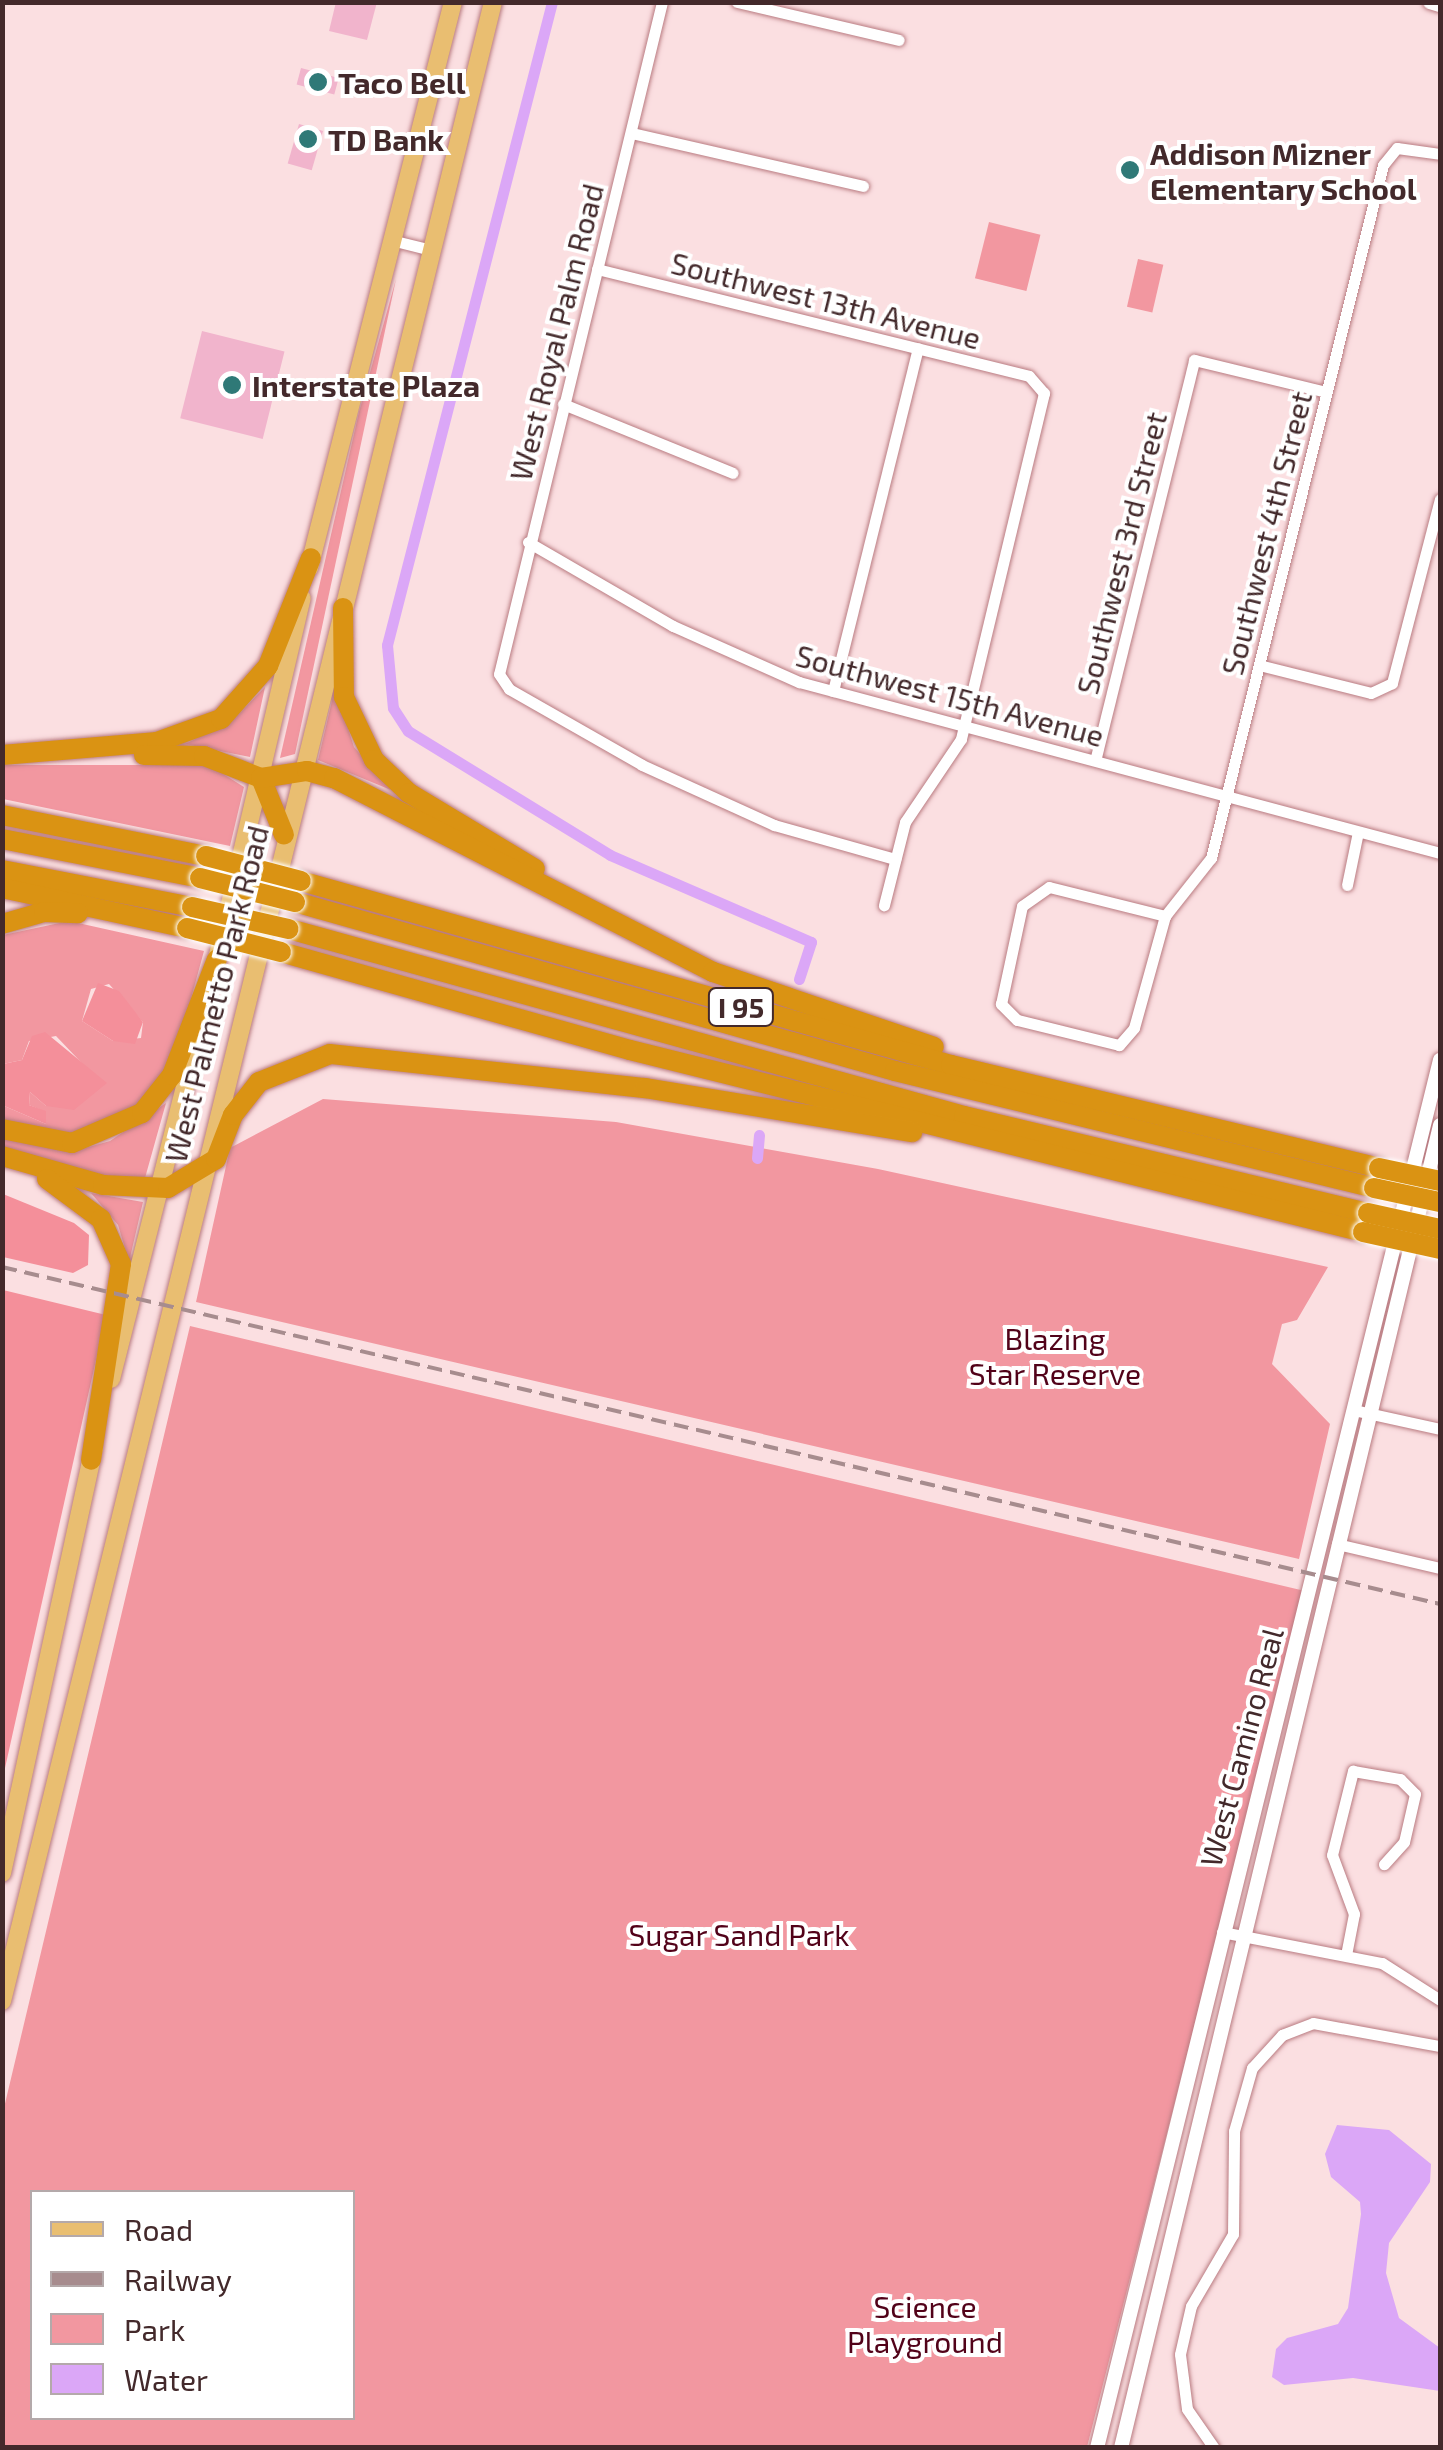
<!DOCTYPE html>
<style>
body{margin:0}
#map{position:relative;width:1443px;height:2450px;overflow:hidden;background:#fbdfe1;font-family:"Exo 2",sans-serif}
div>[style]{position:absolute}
.green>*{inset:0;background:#f297a0;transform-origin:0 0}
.forest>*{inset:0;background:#f48f9a}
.water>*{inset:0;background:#dba7f7}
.canal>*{height:11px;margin:-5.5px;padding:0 5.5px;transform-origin:5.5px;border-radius:5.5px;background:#dba7f7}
.building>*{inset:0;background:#f1b4cc;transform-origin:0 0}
.roads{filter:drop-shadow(0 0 2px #b97b81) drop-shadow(0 0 2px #b97b81)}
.minor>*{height:11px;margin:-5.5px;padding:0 5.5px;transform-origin:5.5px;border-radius:5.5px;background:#fff}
.tertiary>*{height:14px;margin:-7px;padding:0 7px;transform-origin:7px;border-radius:7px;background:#fff}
.primary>*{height:18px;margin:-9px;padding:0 9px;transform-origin:9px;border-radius:9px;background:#e9be71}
.motorway>*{height:20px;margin:-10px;padding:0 10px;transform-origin:10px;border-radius:10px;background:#da9313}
.rail>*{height:4px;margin-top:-2px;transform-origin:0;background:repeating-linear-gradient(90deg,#a78c8e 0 15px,transparent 0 23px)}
.bridges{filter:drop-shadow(0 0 2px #fff) drop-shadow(0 0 2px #fff)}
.motorway-bridge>*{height:20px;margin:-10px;padding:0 10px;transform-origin:10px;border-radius:10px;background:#da9313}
.dots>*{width:28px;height:28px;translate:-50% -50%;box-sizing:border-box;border:5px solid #fff;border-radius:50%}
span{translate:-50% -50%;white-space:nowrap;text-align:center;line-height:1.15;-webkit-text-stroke:8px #fff;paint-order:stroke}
.shield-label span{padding:2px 8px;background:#fff;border:2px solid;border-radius:8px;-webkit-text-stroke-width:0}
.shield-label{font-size:28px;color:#43292b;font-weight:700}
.poi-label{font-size:30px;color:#43292b;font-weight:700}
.left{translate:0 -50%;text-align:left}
.street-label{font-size:30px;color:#43292b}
.park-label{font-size:30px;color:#520219}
.frame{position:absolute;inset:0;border:5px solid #43292b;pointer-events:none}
.legend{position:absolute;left:30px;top:2190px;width:325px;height:230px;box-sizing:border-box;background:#fff;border:2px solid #b4a9aa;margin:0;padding:12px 18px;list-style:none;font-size:30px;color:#43292b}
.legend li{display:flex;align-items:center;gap:20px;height:50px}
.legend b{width:50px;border:2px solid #b4a9aa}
</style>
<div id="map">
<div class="green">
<div style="left:989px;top:222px;width:53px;height:58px;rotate:14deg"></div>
<div style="left:1138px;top:259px;width:26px;height:49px;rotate:13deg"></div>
<div style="clip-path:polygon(396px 279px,295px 754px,280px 758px,359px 412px)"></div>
<div style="clip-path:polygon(265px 687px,250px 757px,185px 744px,232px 721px)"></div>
<div style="clip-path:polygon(335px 688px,354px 747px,391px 790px,318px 760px)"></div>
<div style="clip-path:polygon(2px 765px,209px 765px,244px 787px,230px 846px,3px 799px)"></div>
<div style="clip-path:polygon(evenodd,69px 921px,204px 951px,177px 1050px,144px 1105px,77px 1136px,3px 1121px,2px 1105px,46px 1124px,46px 1112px,29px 1105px,30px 1092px,46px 1106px,97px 1079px,56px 1036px,29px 1041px,22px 1060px,3px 1064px,3px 935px,69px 921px,109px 984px,143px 1022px,141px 1038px,113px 1041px,82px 1021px,91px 989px,109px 984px)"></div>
<div style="clip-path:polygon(323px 1099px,616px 1122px,878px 1169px,1328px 1267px,1297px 1320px,1282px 1324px,1272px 1364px,1330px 1424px,1299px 1559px,196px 1302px,230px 1148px)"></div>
<div style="clip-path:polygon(166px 1103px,145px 1178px,114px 1179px,3px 1149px,2px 1135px,85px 1148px,110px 1141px)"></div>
<div style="clip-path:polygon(91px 1193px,143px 1202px,129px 1262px,118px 1225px)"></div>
<div style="clip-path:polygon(evenodd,190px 1326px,1305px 1591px,1087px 2447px,3px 2448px,3px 2112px,190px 1326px,32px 2192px,352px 2192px,352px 2418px,32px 2418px,32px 2192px)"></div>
</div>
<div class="forest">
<div style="clip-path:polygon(98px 983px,119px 991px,143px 1022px,135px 1044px,113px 1041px,82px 1021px)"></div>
<div style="clip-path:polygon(45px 1032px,107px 1083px,74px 1110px,46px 1106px,30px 1092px,29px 1105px,46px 1111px,46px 1124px,2px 1105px,3px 1064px,22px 1060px,32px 1036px)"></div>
<div style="clip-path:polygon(3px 1194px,74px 1223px,89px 1235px,88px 1265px,73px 1273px,3px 1257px)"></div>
<div style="clip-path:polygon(3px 1290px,106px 1315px,3px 1777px)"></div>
</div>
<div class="water">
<div style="clip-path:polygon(1337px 2125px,1389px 2130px,1431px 2164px,1430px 2182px,1389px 2243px,1386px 2273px,1399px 2318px,1440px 2348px,1440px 2391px,1353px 2378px,1284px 2385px,1272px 2377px,1276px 2349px,1287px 2338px,1338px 2324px,1348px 2308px,1361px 2214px,1360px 2202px,1331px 2177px,1325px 2154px)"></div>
</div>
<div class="canal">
<div style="left:552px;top:2px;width:664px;rotate:104.39deg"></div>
<div style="left:387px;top:645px;width:63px;rotate:84.6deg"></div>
<div style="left:393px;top:708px;width:27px;rotate:57deg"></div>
<div style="left:408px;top:731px;width:237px;rotate:31.5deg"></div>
<div style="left:610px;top:855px;width:219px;rotate:23.4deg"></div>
<div style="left:811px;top:942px;width:39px;rotate:108deg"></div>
<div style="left:757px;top:1158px;width:23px;rotate:-85deg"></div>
</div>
<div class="building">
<div style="clip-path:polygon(336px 2px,377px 2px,367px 40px,329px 31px)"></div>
<div style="left:301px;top:68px;width:39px;height:17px;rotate:15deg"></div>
<div style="left:299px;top:124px;width:25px;height:41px;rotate:16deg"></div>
<div style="left:202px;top:331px;width:85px;height:90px;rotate:14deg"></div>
</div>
<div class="roads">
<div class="minor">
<div style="left:662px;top:2px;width:691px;rotate:103.63deg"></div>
<div style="left:499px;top:674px;width:18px;rotate:56deg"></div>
<div style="left:509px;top:689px;width:153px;rotate:29.7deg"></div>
<div style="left:642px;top:765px;width:145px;rotate:24.4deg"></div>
<div style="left:774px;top:825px;width:126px;rotate:15.7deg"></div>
<div style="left:737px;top:2px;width:166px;rotate:13.2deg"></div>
<div style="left:632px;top:133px;width:237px;rotate:12.9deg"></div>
<div style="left:391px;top:240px;width:41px;rotate:14deg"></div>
<div style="left:597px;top:269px;width:445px;rotate:13.9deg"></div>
<div style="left:1029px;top:376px;width:23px;rotate:49deg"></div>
<div style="left:1044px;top:393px;width:356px;rotate:103.5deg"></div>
<div style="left:961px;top:739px;width:100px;rotate:124deg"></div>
<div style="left:905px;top:822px;width:86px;rotate:104.2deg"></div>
<div style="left:563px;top:404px;width:183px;rotate:22.1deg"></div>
<div style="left:528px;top:542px;width:168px;rotate:30.1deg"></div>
<div style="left:673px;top:626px;width:138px;rotate:24deg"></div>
<div style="left:799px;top:682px;width:663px;rotate:14.94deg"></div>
<div style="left:1259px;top:665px;width:115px;rotate:14deg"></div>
<div style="left:1371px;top:693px;width:23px;rotate:-25deg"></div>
<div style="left:1392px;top:683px;width:190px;rotate:-75.4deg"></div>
<div style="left:833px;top:691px;width:353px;rotate:-76.1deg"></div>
<div style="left:1096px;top:757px;width:409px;rotate:-76.1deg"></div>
<div style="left:1194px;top:360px;width:136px;rotate:13.6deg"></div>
<div style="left:1347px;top:885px;width:54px;rotate:-78.3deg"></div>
<div style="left:1049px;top:887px;width:120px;rotate:14deg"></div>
<div style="left:1165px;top:916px;width:116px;rotate:105.5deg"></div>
<div style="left:1134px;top:1028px;width:23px;rotate:131deg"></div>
<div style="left:1119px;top:1045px;width:105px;rotate:-166.2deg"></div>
<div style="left:1017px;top:1020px;width:23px;rotate:-135deg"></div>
<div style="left:1001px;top:1004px;width:100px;rotate:-77.9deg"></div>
<div style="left:1022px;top:906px;width:33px;rotate:-35deg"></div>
<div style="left:1165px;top:916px;width:74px;rotate:-51.6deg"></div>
<div style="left:1211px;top:858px;width:714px;rotate:-76.06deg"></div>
<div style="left:1383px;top:165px;width:22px;rotate:-51deg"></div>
<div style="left:1397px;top:148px;width:43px;rotate:7.9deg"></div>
<div style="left:1354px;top:1410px;width:88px;rotate:12.5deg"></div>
<div style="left:1337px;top:1544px;width:106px;rotate:13.1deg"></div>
<div style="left:1222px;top:1932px;width:163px;rotate:11deg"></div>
<div style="left:1382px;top:1963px;width:69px;rotate:32.5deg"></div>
<div style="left:1346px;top:1955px;width:42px;rotate:-79deg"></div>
<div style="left:1354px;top:1914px;width:63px;rotate:-110.4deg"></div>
<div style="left:1332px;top:1855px;width:87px;rotate:-76deg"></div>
<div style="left:1353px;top:1771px;width:48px;rotate:9.7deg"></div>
<div style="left:1400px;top:1779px;width:21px;rotate:45deg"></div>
<div style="left:1415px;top:1794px;width:49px;rotate:102.9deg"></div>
<div style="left:1404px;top:1842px;width:30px;rotate:132deg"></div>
<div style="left:1214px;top:2448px;width:47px;rotate:-124.7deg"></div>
<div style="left:1187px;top:2409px;width:55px;rotate:-97.3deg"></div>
<div style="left:1180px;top:2354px;width:49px;rotate:-77.1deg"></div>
<div style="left:1191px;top:2306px;width:83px;rotate:-59.7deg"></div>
<div style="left:1233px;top:2234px;width:103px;rotate:-89.4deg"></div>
<div style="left:1234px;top:2131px;width:66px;rotate:-74.1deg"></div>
<div style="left:1252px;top:2068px;width:45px;rotate:-47.7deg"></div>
<div style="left:1282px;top:2035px;width:33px;rotate:-21deg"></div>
<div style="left:1313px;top:2023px;width:129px;rotate:10.3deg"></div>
</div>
<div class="tertiary">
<div style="left:1430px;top:2px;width:10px;rotate:17deg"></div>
<div style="left:1097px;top:2448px;width:1430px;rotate:-76.12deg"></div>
<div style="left:1121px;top:2448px;width:1361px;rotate:-76.44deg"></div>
</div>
<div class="primary">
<div style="left:309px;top:568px;width:584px;rotate:-75.73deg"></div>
<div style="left:214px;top:972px;width:384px;rotate:-76.8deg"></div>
<div style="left:111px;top:1379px;width:379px;rotate:-75.8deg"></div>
<div style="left:2px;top:1873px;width:435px;rotate:-77.8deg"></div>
<div style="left:2px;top:2001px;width:2058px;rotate:-76.2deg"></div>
</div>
<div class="motorway">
<div style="left:343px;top:608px;width:89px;rotate:89.4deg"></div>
<div style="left:344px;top:697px;width:70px;rotate:64.5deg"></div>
<div style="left:374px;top:760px;width:48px;rotate:43.3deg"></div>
<div style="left:409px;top:793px;width:147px;rotate:31.1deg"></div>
<div style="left:2px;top:755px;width:156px;rotate:-4.8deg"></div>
<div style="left:157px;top:742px;width:68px;rotate:-19.8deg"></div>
<div style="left:221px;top:719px;width:71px;rotate:-48.4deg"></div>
<div style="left:268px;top:666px;width:116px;rotate:-68.3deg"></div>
<div style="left:144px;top:755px;width:60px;rotate:1deg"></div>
<div style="left:204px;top:756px;width:61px;rotate:21.1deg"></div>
<div style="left:261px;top:778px;width:61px;rotate:68deg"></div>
<div style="left:261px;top:778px;width:47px;rotate:-8.7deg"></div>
<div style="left:307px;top:771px;width:28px;rotate:15deg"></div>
<div style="left:334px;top:778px;width:426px;rotate:27.1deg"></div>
<div style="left:713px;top:972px;width:233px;rotate:18.7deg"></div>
<div style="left:2px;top:815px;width:208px;rotate:11.4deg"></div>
<div style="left:2px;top:839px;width:202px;rotate:11.1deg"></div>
<div style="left:2px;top:870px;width:194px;rotate:11deg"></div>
<div style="left:301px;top:881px;width:676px;rotate:15.81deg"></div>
<div style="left:951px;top:1065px;width:440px;rotate:13.5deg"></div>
<div style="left:2px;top:888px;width:189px;rotate:12.2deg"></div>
<div style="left:295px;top:902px;width:623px;rotate:15.73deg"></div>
<div style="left:895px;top:1071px;width:493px;rotate:13.7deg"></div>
<div style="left:2px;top:924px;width:44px;rotate:-15.9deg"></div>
<div style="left:44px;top:912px;width:34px;rotate:2deg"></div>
<div style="left:289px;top:929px;width:700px;rotate:15.48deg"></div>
<div style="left:964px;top:1116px;width:415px;rotate:13.5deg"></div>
<div style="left:281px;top:952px;width:362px;rotate:15.7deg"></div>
<div style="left:630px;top:1050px;width:755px;rotate:13.94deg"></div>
<div style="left:2px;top:1129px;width:71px;rotate:11.3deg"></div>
<div style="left:72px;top:1143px;width:76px;rotate:-23.2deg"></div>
<div style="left:142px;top:1113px;width:48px;rotate:-51.7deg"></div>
<div style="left:172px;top:1075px;width:124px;rotate:-68.8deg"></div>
<div style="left:2px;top:1156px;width:105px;rotate:16deg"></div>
<div style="left:103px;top:1185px;width:65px;rotate:2.6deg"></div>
<div style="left:168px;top:1188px;width:56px;rotate:-31.1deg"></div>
<div style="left:216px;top:1159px;width:47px;rotate:-68.9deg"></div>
<div style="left:233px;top:1115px;width:42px;rotate:-51.8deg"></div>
<div style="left:259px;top:1082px;width:76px;rotate:-21.5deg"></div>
<div style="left:330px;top:1054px;width:317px;rotate:6.2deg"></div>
<div style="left:645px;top:1088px;width:271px;rotate:9.4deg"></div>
<div style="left:47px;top:1179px;width:67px;rotate:36.5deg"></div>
<div style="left:101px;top:1219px;width:49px;rotate:66deg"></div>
<div style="left:121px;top:1264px;width:198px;rotate:98.7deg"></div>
</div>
</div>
<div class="rail">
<div style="left:2px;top:1267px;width:1477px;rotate:13.19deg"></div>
</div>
<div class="bridges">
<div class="motorway-bridge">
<div style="left:206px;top:856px;width:98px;rotate:14.7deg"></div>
<div style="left:200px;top:878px;width:98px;rotate:14.2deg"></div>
<div style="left:192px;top:907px;width:99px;rotate:12.8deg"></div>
<div style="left:187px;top:928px;width:97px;rotate:14.3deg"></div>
<div style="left:1379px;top:1168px;width:62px;rotate:12deg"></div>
<div style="left:1374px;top:1188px;width:67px;rotate:12deg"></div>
<div style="left:1368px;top:1213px;width:74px;rotate:12.5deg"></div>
<div style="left:1363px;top:1232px;width:79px;rotate:12.4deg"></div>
</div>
</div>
<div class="dots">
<div style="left:318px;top:82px;background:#2f7977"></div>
<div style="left:308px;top:139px;background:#2f7977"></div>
<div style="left:1130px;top:170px;background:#2f7977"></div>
<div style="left:232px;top:385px;background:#2f7977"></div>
</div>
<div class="shield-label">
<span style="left:741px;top:1007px">I 95</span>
</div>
<div class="poi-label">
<span class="left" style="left:338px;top:82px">Taco Bell</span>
<span class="left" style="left:328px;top:139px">TD Bank</span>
<span class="left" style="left:1150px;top:170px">Addison Mizner<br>Elementary School</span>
<span class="left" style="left:252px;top:385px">Interstate Plaza</span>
</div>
<div class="street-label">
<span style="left:826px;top:300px;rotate:14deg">Southwest 13th Avenue</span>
<span style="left:556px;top:332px;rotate:-76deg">West Royal Palm Road</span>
<span style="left:1266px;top:533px;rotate:-76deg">Southwest 4th Street</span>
<span style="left:1121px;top:553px;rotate:-76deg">Southwest 3rd Street</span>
<span style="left:950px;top:695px;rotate:15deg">Southwest 15th Avenue</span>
<span style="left:216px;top:994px;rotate:-76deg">West Palmetto Park Road</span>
<span style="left:1241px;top:1747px;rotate:-75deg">West Camino Real</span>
</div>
<div class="park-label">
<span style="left:1055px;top:1355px">Blazing<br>Star Reserve</span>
<span style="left:739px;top:1934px">Sugar Sand Park</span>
<span style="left:925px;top:2323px">Science<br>Playground</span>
</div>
<div class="frame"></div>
<ul class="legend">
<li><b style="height:12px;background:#e9be71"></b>Road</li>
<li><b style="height:12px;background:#a78c8e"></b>Railway</li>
<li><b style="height:28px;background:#f297a0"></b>Park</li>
<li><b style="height:28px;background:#dba7f7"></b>Water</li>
</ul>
</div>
